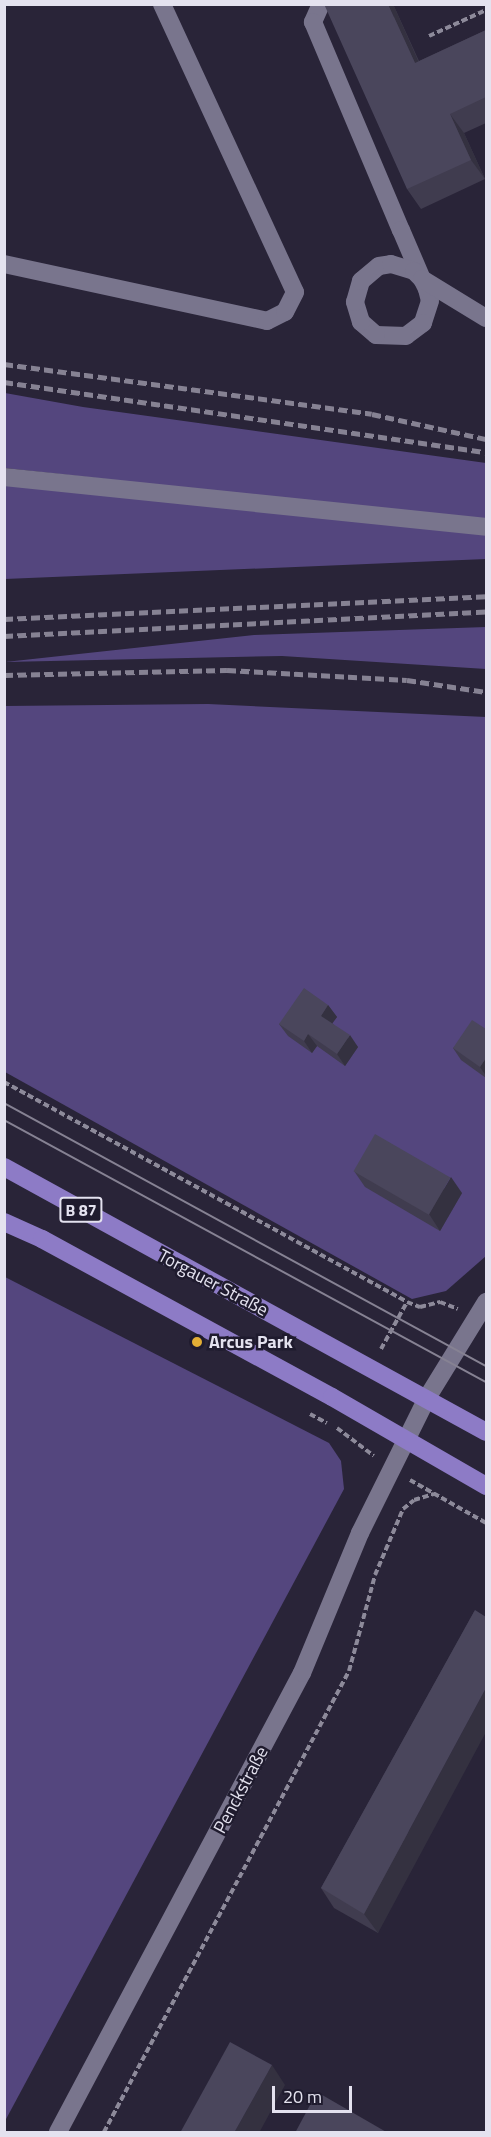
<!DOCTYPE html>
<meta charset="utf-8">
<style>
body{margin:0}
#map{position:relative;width:491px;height:2137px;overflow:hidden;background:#292438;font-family:"Titillium Web",sans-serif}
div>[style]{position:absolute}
.green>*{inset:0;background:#54467e}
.path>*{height:4px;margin-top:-2px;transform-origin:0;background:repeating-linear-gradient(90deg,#8d8a9a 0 6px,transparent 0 9px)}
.minor>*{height:18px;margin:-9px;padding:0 9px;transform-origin:9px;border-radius:9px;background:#79758d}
.major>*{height:18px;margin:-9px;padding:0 9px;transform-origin:9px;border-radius:9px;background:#8d7bc6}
.tram>*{height:1.5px;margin:-0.75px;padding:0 0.75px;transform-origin:0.75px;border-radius:0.75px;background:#868293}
.rail>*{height:4.5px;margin-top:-2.25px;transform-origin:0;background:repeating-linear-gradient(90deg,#868293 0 9px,transparent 0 13.5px)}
.wall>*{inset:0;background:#403c4f}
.shaded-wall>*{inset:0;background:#343140}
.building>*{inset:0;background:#4a465c;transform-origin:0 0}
.dots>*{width:16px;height:16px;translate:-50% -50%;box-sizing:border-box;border:3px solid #1f1b2e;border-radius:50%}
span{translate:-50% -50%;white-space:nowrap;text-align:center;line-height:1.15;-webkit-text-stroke:5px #1f1b2e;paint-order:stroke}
.shield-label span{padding:2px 4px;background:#1f1b2e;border:2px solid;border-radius:4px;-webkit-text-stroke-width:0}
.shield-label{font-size:16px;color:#e4e2ef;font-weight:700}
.street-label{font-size:18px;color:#e4e2ef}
.poi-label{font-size:18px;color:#e4e2ef;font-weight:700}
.left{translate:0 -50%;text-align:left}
.frame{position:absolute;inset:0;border:6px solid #e4e2ef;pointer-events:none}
.scale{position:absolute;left:272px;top:2086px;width:80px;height:27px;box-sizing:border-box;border:3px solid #e4e2ef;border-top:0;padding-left:8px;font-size:18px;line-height:21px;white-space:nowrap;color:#e4e2ef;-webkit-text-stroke:4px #1f1b2e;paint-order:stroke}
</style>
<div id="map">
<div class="green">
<div style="clip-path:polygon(5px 393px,83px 407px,486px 463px,486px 521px,5px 468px)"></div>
<div style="clip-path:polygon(5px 483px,486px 533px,486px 559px,5px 579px)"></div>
<div style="clip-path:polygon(486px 627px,486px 669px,282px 656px,5px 662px,254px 635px)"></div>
<div style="clip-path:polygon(208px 704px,486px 717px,486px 1256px,446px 1291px,412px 1299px,5px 1072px,5px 706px)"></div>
<div style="clip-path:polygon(5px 1277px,329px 1443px,341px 1461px,344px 1489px,5px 2121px)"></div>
</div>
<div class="path">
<div style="left:429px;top:36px;width:63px;rotate:-24.5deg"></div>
<div style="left:4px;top:1082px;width:459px;rotate:28.6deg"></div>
<div style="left:407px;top:1302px;width:14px;rotate:21deg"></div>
<div style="left:420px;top:1307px;width:21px;rotate:-14deg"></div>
<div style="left:440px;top:1302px;width:19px;rotate:21deg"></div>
<div style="left:381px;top:1349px;width:54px;rotate:-61deg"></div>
<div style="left:310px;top:1414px;width:19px;rotate:28deg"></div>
<div style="left:337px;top:1428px;width:46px;rotate:37.1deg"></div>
<div style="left:410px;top:1480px;width:87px;rotate:29.5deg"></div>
<div style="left:104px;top:2132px;width:522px;rotate:-62.01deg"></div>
<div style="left:349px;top:1671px;width:99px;rotate:-74.8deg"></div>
<div style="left:375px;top:1575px;width:72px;rotate:-67deg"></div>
<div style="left:403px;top:1509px;width:14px;rotate:-39deg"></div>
<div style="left:414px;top:1500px;width:21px;rotate:-17deg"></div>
</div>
<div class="minor">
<div style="left:321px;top:4px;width:20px;rotate:114deg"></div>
<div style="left:313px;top:22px;width:226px;rotate:67.1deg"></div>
<div style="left:401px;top:230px;width:53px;rotate:66.8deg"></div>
<div style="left:422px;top:279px;width:11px;rotate:63deg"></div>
<div style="left:427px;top:289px;width:12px;rotate:76deg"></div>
<div style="left:430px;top:301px;width:23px;rotate:108deg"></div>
<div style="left:423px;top:323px;width:21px;rotate:143deg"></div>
<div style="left:406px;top:336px;width:30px;rotate:-178deg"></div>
<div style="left:376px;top:335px;width:20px;rotate:-139deg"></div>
<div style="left:361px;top:322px;width:21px;rotate:-107deg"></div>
<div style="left:355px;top:302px;width:22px;rotate:-74deg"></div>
<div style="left:361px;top:281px;width:23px;rotate:-40deg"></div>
<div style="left:379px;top:266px;width:12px;rotate:-9deg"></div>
<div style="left:391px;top:264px;width:24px;rotate:17deg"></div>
<div style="left:414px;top:271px;width:11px;rotate:45deg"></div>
<div style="left:422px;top:279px;width:75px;rotate:31.4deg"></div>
<div style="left:4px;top:264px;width:269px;rotate:12.2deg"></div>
<div style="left:267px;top:321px;width:20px;rotate:-27deg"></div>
<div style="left:285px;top:312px;width:22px;rotate:-63deg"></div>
<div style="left:295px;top:292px;width:317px;rotate:-114.8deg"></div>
<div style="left:4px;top:477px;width:485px;rotate:5.9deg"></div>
<div style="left:58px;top:2132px;width:520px;rotate:-62.01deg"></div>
<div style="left:302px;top:1673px;width:152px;rotate:-67.5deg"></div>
<div style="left:360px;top:1533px;width:151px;rotate:-63.6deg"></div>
<div style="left:427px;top:1398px;width:113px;rotate:-58.4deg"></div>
</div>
<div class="major">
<div style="left:4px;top:1167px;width:550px;rotate:28.8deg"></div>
<div style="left:4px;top:1222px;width:42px;rotate:24.1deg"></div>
<div style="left:42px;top:1239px;width:330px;rotate:28.6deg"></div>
<div style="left:332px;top:1397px;width:178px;rotate:30deg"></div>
</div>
<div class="tram">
<div style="left:4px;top:1103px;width:549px;rotate:28.62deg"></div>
<div style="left:4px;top:1120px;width:549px;rotate:28.53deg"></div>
</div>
<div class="rail">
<div style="left:4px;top:364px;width:371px;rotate:7.7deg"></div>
<div style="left:372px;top:414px;width:117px;rotate:12.4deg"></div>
<div style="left:4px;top:382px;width:487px;rotate:8.3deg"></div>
<div style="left:4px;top:619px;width:483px;rotate:-2.7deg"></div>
<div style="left:4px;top:636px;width:483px;rotate:-2.9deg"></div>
<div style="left:4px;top:675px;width:223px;rotate:-1.3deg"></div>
<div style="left:227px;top:670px;width:180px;rotate:3.2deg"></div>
<div style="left:407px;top:680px;width:80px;rotate:8.6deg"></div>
</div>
<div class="wall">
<div style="clip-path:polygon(393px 4px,419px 61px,486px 30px,486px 123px,464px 133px,485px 179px,421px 209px,407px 189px)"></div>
<div style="clip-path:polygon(328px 1005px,337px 1017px,332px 1023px,358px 1047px,345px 1066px,317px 1046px,312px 1053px,288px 1036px,279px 1024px)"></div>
<div style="clip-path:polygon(486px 1029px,486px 1078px,461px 1060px,453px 1048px)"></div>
<div style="clip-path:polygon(354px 1171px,462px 1193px,440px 1231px,365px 1187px)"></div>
<div style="clip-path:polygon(475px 1610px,378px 1933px,334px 1908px,321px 1888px)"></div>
</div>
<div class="shaded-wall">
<div style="clip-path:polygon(388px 4px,393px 4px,428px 83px,415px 63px)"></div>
<div style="clip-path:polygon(450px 114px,464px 133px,485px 179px,471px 160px)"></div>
<div style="clip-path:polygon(328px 1005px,337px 1017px,329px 1028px,321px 1016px)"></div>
<div style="clip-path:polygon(308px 1034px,317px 1046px,312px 1053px,304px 1041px)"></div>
<div style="clip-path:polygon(350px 1035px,358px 1047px,345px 1066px,337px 1054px)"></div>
<div style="clip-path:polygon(486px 1058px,486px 1076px,480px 1067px)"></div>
<div style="clip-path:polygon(451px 1177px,462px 1193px,440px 1231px,429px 1214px)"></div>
<div style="clip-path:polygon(486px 1688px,486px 1732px,378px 1933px,364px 1914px)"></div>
<div style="clip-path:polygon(272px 2065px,285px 2085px,259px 2133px,234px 2133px)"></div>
</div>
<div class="building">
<div style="clip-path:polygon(324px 4px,388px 4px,415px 63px,486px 30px,486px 97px,450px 114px,471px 160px,407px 189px)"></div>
<div style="clip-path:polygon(304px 988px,328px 1005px,321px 1016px,350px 1035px,337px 1054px,308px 1034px,304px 1041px,279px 1024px)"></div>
<div style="clip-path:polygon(472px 1020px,486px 1029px,486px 1058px,480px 1067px,453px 1048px)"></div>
<div style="left:375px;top:1134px;width:87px;height:43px;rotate:30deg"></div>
<div style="clip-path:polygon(475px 1610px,486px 1617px,486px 1688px,364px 1914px,321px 1888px)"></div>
<div style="clip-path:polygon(230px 2042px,272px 2065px,234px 2133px,180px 2133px)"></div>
<div style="clip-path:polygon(317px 2092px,388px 2133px,295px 2133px)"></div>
</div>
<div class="dots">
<div style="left:197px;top:1342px;background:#e3ae35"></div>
</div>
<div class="shield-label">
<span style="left:81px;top:1210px">B 87</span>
</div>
<div class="street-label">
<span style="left:213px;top:1283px;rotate:28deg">Torgauer Straße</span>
<span style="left:241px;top:1790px;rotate:-62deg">Penckstraße</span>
</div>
<div class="poi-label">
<span class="left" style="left:209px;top:1342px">Arcus Park</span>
</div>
<div class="frame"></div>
<div class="scale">20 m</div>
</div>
